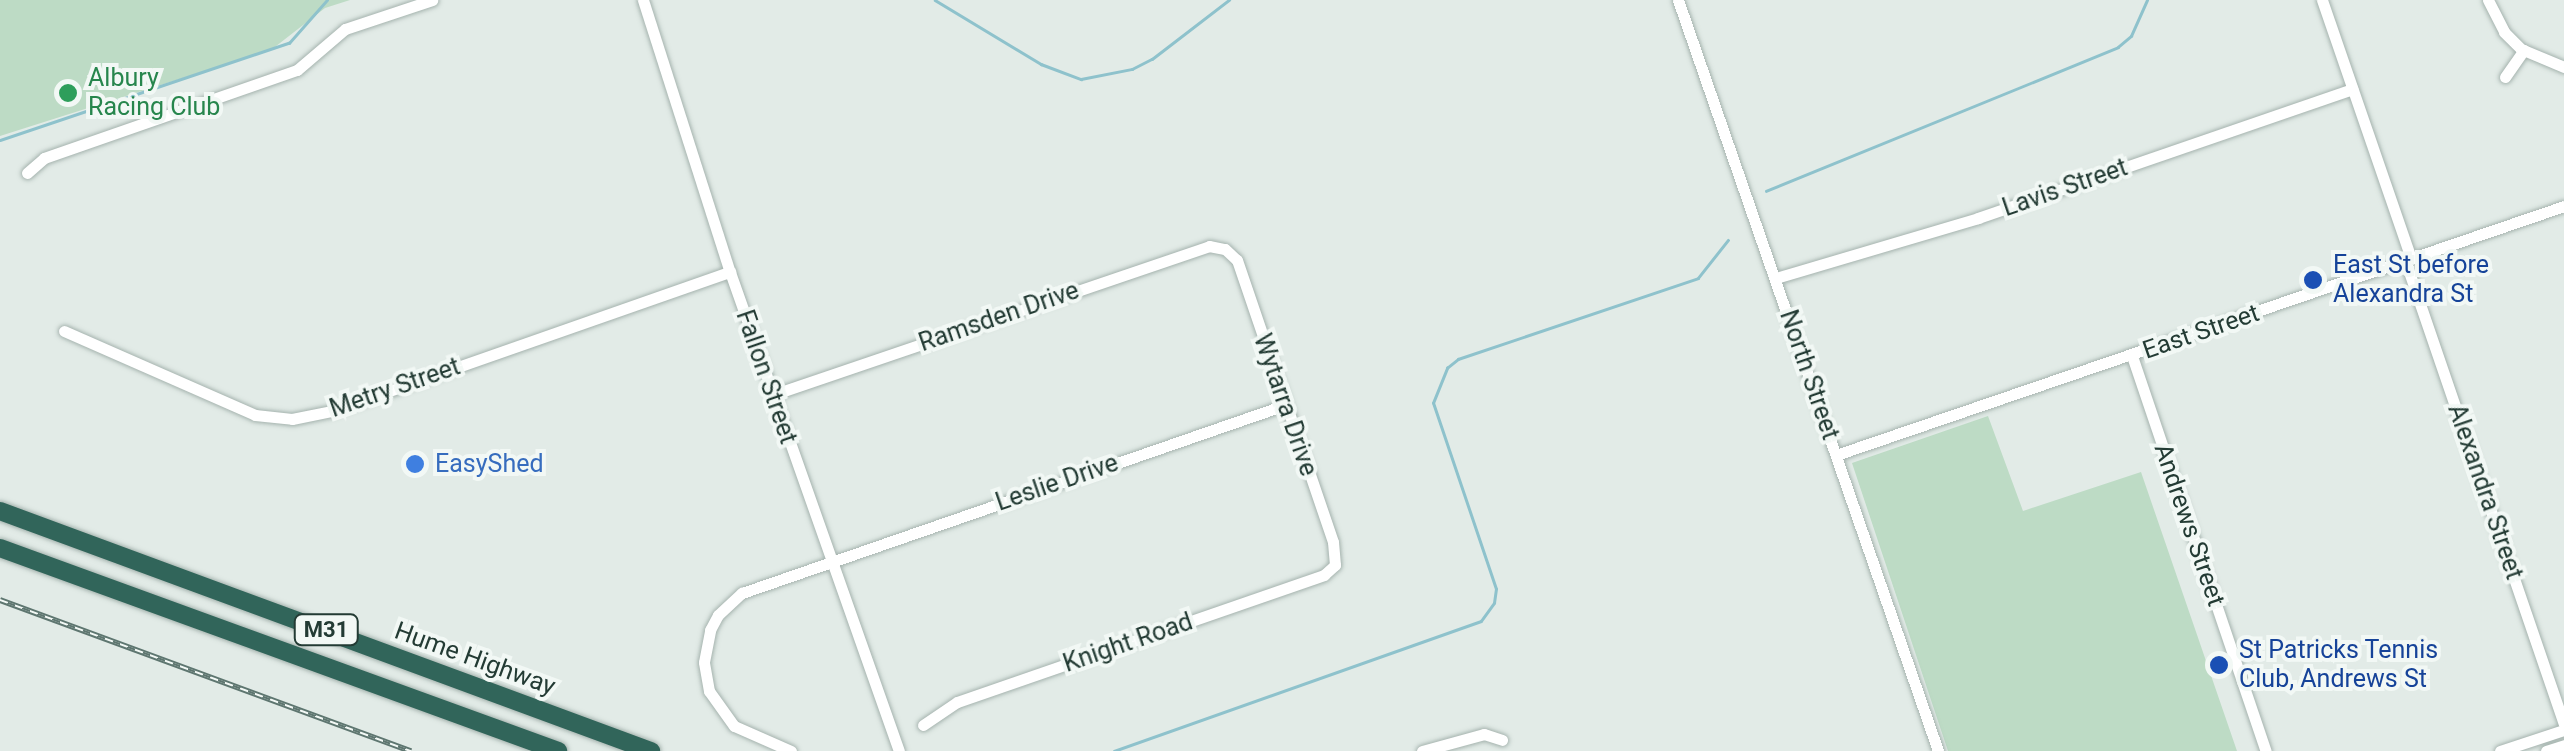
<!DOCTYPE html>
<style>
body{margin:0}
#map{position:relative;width:2564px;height:751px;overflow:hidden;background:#e2ebe7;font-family:Roboto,sans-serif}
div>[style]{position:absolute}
.green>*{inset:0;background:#bddbc5}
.stream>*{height:2.5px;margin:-1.25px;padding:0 1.25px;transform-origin:1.25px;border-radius:1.25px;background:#8ec2cc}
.roads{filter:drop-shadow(0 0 2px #a5b3ae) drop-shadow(0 0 2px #a5b3ae)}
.minor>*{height:11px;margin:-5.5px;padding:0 5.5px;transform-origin:5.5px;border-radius:5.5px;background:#fff}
.highway>*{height:18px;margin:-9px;padding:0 9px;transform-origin:9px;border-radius:9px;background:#31655a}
.rail>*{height:6px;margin-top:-3px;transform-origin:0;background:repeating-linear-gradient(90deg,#f2f8f5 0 8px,#5e7670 0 16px);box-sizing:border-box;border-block:2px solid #5e7670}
.dots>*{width:28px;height:28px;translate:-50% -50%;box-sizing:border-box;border:5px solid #f2f8f5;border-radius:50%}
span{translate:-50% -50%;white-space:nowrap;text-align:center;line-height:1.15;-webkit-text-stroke:8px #f2f8f5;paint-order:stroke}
.shield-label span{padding:2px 8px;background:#f2f8f5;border:2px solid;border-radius:8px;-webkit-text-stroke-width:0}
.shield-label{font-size:22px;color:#233b34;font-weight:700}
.leisure-label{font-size:25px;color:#27864d}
.left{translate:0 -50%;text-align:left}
.street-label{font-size:25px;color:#233b34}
.transit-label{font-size:25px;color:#164399}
.shop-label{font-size:25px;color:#366cbe}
</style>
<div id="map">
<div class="green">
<div style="clip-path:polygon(0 0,350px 0,325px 8px,271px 50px,0 136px)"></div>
<div style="clip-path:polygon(1988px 416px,2023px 511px,2141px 472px,2237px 751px,1948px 751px,1852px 463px)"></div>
</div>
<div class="stream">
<div style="left:935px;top:0;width:124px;rotate:31.1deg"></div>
<div style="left:1041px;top:64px;width:43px;rotate:20.6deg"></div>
<div style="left:1081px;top:79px;width:52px;rotate:-11.1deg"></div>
<div style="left:1132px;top:69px;width:22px;rotate:-27deg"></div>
<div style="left:1152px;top:59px;width:97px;rotate:-37.5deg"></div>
<div style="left:0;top:140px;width:305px;rotate:-18.6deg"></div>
<div style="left:289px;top:43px;width:57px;rotate:-48.5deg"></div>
<div style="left:1766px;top:191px;width:380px;rotate:-22.2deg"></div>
<div style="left:2118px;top:47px;width:17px;rotate:-40deg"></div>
<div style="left:2131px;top:36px;width:39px;rotate:-66deg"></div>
<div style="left:1114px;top:751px;width:389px;rotate:-19.5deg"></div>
<div style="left:1481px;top:621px;width:22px;rotate:-54deg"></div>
<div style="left:1494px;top:603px;width:14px;rotate:-82deg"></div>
<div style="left:1496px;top:589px;width:196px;rotate:-108.7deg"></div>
<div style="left:1433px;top:403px;width:38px;rotate:-68deg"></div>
<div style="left:1447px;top:368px;width:14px;rotate:-39deg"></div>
<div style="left:1458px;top:359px;width:253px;rotate:-18.6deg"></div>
<div style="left:1698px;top:278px;width:48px;rotate:-51.7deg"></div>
</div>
<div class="roads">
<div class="minor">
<div style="left:643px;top:0;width:286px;rotate:72.3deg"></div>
<div style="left:730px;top:272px;width:508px;rotate:70.57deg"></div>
<div style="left:1678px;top:0;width:795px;rotate:70.9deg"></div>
<div style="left:2322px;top:0;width:273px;rotate:71deg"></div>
<div style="left:2488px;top:0;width:36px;rotate:63deg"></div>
<div style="left:2504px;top:32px;width:24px;rotate:45deg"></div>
<div style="left:2521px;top:49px;width:47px;rotate:22.7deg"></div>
<div style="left:2505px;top:77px;width:33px;rotate:-55deg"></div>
<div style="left:27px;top:173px;width:23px;rotate:-41deg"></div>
<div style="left:44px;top:158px;width:268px;rotate:-19.2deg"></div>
<div style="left:297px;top:70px;width:63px;rotate:-40.5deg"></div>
<div style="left:345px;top:29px;width:92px;rotate:-18.4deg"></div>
<div style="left:2405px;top:260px;width:490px;rotate:71.1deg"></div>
<div style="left:1776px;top:278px;width:211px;rotate:-16.5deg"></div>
<div style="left:1978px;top:218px;width:396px;rotate:-19deg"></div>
<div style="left:64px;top:331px;width:209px;rotate:23.7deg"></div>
<div style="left:255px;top:415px;width:37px;rotate:6deg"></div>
<div style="left:292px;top:419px;width:41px;rotate:-11.3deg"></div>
<div style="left:332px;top:411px;width:422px;rotate:-19.3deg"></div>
<div style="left:2132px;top:356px;width:417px;rotate:71.3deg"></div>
<div style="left:772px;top:395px;width:462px;rotate:-18.8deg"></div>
<div style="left:1209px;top:246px;width:16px;rotate:11deg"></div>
<div style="left:1225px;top:249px;width:16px;rotate:43deg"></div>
<div style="left:1237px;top:260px;width:298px;rotate:71.2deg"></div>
<div style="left:1333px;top:542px;width:23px;rotate:85deg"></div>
<div style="left:1335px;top:565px;width:15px;rotate:138deg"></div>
<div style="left:1324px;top:575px;width:388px;rotate:160.9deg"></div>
<div style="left:957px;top:702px;width:41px;rotate:145.9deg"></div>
<div style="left:1836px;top:455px;width:769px;rotate:-18.88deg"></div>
<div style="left:791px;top:751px;width:62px;rotate:-156.3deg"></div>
<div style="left:734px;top:726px;width:43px;rotate:-125.5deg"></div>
<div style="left:709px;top:691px;width:29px;rotate:-100deg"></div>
<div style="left:704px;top:662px;width:33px;rotate:-79deg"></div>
<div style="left:710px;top:630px;width:17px;rotate:-62deg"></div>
<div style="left:718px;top:615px;width:33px;rotate:-43deg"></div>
<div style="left:742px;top:593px;width:575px;rotate:-19.1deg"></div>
<div style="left:1422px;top:751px;width:64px;rotate:-15.3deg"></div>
<div style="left:1484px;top:734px;width:19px;rotate:18deg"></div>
<div style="left:2500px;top:751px;width:67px;rotate:-18.2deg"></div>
<div style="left:2546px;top:751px;width:19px;rotate:-18deg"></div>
</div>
<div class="highway">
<div style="left:0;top:511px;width:694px;rotate:20.24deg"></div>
<div style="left:0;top:548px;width:594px;rotate:19.99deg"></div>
</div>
</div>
<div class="rail">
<div style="left:0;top:600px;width:438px;rotate:20.2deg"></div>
</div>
<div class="dots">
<div style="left:68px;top:93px;background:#2e9e5b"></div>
<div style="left:2313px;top:280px;background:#1a4fb4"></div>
<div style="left:415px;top:464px;background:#3f7fe0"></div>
<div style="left:2219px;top:665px;background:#1a4fb4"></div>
</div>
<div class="shield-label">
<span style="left:326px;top:630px">M31</span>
</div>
<div class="leisure-label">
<span class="left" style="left:88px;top:93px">Albury<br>Racing Club</span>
</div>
<div class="street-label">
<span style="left:2065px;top:188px;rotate:-19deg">Lavis Street</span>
<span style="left:999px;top:317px;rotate:-19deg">Ramsden Drive</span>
<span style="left:2201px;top:332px;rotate:-19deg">East Street</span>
<span style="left:1809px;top:375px;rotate:71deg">North Street</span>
<span style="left:766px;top:377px;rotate:71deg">Fallon Street</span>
<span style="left:395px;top:388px;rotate:-19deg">Metry Street</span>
<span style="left:1285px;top:405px;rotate:71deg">Wytarra Drive</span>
<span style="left:1057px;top:483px;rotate:-19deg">Leslie Drive</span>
<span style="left:2485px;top:492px;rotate:71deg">Alexandra Street</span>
<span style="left:2189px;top:525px;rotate:71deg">Andrews Street</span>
<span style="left:1128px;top:643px;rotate:-19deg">Knight Road</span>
<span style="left:475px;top:659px;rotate:20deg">Hume Highway</span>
</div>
<div class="transit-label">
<span class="left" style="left:2333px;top:280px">East St before<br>Alexandra St</span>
<span class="left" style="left:2239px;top:665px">St Patricks Tennis<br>Club, Andrews St</span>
</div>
<div class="shop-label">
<span class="left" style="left:435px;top:464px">EasyShed</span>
</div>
</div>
